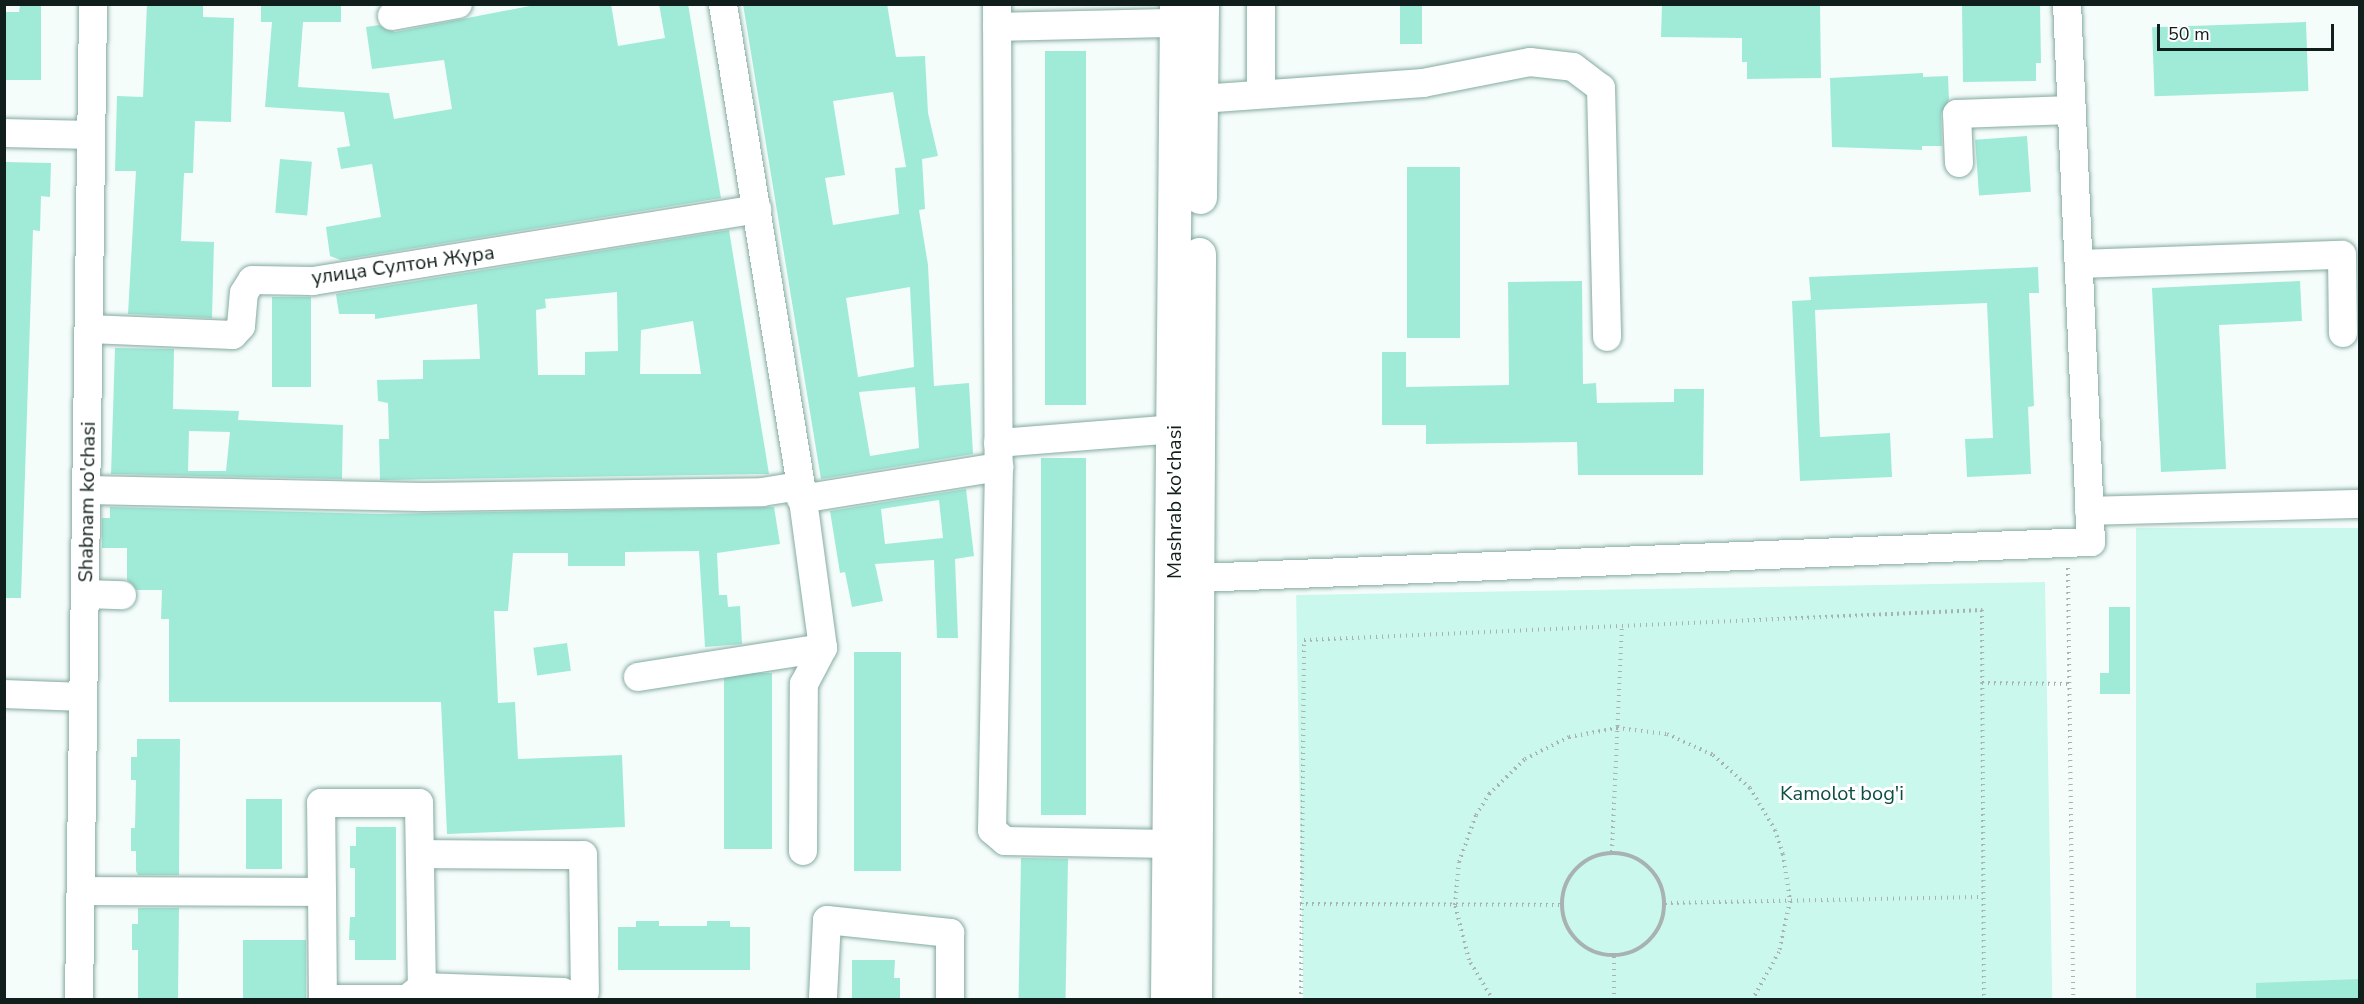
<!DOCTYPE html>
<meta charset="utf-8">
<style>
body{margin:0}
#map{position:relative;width:2364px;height:1004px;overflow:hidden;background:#f5fdfb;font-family:"Nunito Sans",sans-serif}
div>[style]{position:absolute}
.green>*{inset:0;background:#cbf8ec;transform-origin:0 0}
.building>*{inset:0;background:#a0ead8;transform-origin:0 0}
.path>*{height:4px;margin-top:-2px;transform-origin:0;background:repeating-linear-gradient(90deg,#a8b2b0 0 1.5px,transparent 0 6px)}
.path>.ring{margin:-2px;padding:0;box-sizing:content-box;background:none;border:4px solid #a8b2b0;border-radius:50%}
.roads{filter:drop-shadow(0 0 2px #85aba1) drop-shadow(0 0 2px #85aba1)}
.minor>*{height:28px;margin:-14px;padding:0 14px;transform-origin:14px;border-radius:14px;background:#fff}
.major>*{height:33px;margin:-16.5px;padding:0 16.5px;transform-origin:16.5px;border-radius:16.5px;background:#fff}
span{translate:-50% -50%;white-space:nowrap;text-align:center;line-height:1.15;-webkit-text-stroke:6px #fff;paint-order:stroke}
.street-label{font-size:20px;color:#101f1b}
.park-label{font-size:20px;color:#0e4e42}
.frame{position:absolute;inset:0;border:6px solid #101f1b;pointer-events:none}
.scale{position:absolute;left:2157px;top:24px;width:177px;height:27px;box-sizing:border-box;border:3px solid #101f1b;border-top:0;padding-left:8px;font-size:18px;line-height:21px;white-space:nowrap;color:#101f1b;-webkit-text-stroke:4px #fff;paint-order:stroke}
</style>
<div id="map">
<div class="green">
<div style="left:2359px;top:528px;width:471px;height:223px;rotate:90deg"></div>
<div style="left:2045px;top:582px;width:417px;height:749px;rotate:89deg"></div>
</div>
<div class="building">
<div style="clip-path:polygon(147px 4px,203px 4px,203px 17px,234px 18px,231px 122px,195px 121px,193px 173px,184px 173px,181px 241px,214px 242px,212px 318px,128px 314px,136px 171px,115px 171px,117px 96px,143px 97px)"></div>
<div style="clip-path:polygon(261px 4px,341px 4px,341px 22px,303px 22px,298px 87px,389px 93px,394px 119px,452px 109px,444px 60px,372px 69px,366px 27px,379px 25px,395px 32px,540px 4px,611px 4px,618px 46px,665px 38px,659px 4px,688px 4px,721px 198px,341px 260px,330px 256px,326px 227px,381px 217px,372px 164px,341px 169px,337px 148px,350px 146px,344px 112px,265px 107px,272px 22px,261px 22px)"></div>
<div style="clip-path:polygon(evenodd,743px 4px,887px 4px,896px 57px,925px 56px,928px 113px,938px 156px,922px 159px,925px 209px,919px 210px,928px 265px,934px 386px,969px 383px,973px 454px,821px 479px,743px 4px,893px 92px,906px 167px,895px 168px,899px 214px,833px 225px,825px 178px,845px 175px,833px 101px,893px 92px,743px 4px,910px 287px,914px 367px,858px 377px,846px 298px,910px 287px,743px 4px,915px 387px,919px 448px,870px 456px,859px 392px,915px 387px)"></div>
<div style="left:1400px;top:4px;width:22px;height:40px"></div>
<div style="clip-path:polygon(1662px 4px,1820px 4px,1821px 78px,1747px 79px,1747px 62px,1742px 62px,1742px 38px,1661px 37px)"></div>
<div style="clip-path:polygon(1962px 4px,2040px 4px,2041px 63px,2036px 63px,2036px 81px,1963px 82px)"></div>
<div style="clip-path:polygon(20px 5px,41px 5px,41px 80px,4px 80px,4px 12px,19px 12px)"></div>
<div style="left:2306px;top:22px;width:69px;height:154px;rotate:88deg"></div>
<div style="left:1045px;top:51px;width:41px;height:354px"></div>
<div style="clip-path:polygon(1923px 73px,1923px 77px,1948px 76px,1949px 100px,1941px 114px,1942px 146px,1922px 146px,1922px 150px,1832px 147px,1830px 78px)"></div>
<div style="left:2027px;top:136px;width:56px;height:52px;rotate:86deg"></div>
<div style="left:280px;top:159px;width:32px;height:54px;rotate:5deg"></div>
<div style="clip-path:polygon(4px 162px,51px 163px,50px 197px,41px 196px,40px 231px,33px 230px,21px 598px,4px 598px)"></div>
<div style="left:1407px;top:167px;width:53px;height:171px"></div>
<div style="clip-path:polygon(evenodd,729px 230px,769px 474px,380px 480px,379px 439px,389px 439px,388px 403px,378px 401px,377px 380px,423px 379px,423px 360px,480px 359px,477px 304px,375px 319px,375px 314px,339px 314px,336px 294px,729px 230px,617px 292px,618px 351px,585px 352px,585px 375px,538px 375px,536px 310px,546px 308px,545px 299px,617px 292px,729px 230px,693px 321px,701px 374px,640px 374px,641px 330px,693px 321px)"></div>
<div style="clip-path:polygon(2038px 267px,2039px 293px,2029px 293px,2034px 406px,2028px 407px,2031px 474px,1967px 477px,1965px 439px,1993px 438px,1987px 303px,1815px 310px,1820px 437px,1890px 433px,1892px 477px,1800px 481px,1792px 301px,1811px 300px,1809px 277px)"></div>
<div style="clip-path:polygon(1582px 281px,1583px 384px,1596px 383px,1597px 403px,1674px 402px,1674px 389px,1704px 389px,1703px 475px,1578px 475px,1577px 442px,1426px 444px,1426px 425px,1382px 425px,1382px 352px,1406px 352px,1406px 387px,1509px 385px,1508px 282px)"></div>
<div style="clip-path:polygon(2300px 281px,2302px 321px,2219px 325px,2226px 469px,2161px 472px,2152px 288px)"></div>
<div style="left:272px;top:297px;width:39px;height:90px"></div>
<div style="clip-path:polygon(evenodd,115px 348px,174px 349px,173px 409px,239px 411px,238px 420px,343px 425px,342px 479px,111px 474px,115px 348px,189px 431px,230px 432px,226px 471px,188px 471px,189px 431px)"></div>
<div style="left:1041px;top:458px;width:45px;height:357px"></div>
<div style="clip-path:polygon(evenodd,966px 489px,974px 556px,955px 559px,958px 638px,937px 638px,934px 560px,875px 564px,883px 601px,852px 607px,845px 572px,840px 573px,830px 511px,966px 489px,939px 500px,943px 538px,885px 544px,881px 509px,939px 500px)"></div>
<div style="clip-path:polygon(110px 507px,381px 514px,774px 507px,780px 544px,717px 553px,719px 595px,727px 595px,728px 607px,740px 606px,742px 644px,705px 647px,699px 551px,625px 552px,625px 566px,568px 566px,568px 553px,513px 553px,508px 611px,494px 611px,498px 703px,515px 702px,518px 759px,622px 755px,625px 827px,447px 834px,441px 702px,169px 702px,169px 619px,161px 619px,162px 590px,137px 590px,127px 580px,127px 548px,102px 548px,102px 518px,110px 518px)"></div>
<div style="clip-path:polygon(2109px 607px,2130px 607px,2130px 694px,2100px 694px,2100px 673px,2109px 673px)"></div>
<div style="left:567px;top:643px;width:28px;height:34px;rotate:82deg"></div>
<div style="left:854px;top:652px;width:47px;height:219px"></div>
<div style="left:772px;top:673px;width:176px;height:48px;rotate:90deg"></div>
<div style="clip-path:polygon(137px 739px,180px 739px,179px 875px,138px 875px,136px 871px,136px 851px,131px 851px,131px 828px,135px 828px,136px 780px,131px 780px,131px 757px,137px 757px)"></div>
<div style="left:246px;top:799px;width:36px;height:70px"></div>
<div style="clip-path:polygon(356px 827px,396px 827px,396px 960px,355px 960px,355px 940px,349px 940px,350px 917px,355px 917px,355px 868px,350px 868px,350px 846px,356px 846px)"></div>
<div style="left:1021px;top:858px;width:47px;height:141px;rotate:1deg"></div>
<div style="clip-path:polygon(138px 908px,179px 908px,178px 999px,138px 999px,138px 950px,132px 950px,132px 924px,138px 924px)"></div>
<div style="clip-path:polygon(636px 921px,659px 921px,659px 926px,707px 926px,707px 921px,730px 921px,730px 927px,750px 927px,750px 970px,618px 970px,618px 927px,636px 927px)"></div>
<div style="left:306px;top:940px;width:59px;height:63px;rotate:90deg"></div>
<div style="clip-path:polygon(852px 960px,895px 960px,894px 978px,900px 978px,900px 999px,852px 999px)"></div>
<div style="clip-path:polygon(2360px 979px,2360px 999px,2256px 999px,2256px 983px)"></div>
</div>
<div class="path">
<div style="left:2068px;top:568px;width:432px;rotate:89.3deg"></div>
<div style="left:1982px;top:683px;width:87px;rotate:0.7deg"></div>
<div style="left:1612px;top:852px;width:226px;rotate:-87.5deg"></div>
<div class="ring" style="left:1562px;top:853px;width:98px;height:98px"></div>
<div style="left:1665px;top:903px;width:317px;rotate:-1.1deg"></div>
<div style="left:1300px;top:904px;width:262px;rotate:0.2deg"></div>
<div style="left:1301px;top:1000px;width:360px;rotate:-89.5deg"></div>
<div style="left:1304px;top:640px;width:679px;rotate:-2.53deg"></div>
<div style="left:1982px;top:610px;width:390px;rotate:89.7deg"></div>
<div style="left:1493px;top:1000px;width:47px;rotate:-121deg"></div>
<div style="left:1469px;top:960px;width:57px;rotate:-104.3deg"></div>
<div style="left:1455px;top:905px;width:43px;rotate:-84.7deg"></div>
<div style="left:1459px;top:862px;width:50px;rotate:-70.1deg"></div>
<div style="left:1476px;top:815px;width:25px;rotate:-58deg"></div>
<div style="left:1489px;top:794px;width:50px;rotate:-44.2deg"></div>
<div style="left:1525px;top:759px;width:49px;rotate:-26.6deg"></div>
<div style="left:1569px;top:737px;width:49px;rotate:-10.6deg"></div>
<div style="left:1617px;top:728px;width:50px;rotate:6.8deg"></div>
<div style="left:1667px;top:734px;width:51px;rotate:24.5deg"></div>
<div style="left:1713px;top:755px;width:50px;rotate:41.7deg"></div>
<div style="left:1750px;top:788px;width:49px;rotate:59.2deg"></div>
<div style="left:1775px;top:830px;width:25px;rotate:72deg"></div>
<div style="left:1783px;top:854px;width:48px;rotate:81.5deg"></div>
<div style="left:1790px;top:901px;width:52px;rotate:102.2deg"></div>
<div style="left:1779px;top:952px;width:55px;rotate:119.4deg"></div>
<div style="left:1614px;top:1000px;width:44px;rotate:-90deg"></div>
</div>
<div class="roads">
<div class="minor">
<div style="left:997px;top:4px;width:463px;rotate:89.8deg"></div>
<div style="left:999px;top:467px;width:363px;rotate:91.1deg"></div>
<div style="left:992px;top:830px;width:17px;rotate:40deg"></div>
<div style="left:1005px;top:841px;width:165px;rotate:1deg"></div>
<div style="left:392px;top:16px;width:67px;rotate:-10.3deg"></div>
<div style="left:997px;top:27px;width:179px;rotate:-1.3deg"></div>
<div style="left:1261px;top:91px;width:87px;rotate:-90deg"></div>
<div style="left:1201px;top:99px;width:223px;rotate:-4.1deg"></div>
<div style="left:1423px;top:83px;width:109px;rotate:-11.1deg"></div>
<div style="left:1530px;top:62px;width:43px;rotate:6.6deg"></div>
<div style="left:1573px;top:67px;width:35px;rotate:37deg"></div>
<div style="left:1601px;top:88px;width:249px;rotate:88.6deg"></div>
<div style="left:4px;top:133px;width:86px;rotate:1.3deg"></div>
<div style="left:1959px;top:163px;width:49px;rotate:-92.3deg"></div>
<div style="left:1957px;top:114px;width:115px;rotate:-2deg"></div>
<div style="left:2079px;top:264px;width:263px;rotate:-2deg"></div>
<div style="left:2342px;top:255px;width:78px;rotate:89.3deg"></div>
<div style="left:89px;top:329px;width:144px;rotate:2.4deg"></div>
<div style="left:233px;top:335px;width:12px;rotate:-48deg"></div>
<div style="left:241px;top:326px;width:33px;rotate:-85deg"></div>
<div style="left:244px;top:293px;width:15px;rotate:-58deg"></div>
<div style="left:252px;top:280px;width:61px;rotate:0.9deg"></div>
<div style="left:313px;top:281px;width:450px;rotate:-9.2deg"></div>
<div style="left:998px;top:443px;width:177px;rotate:-4.5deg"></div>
<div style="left:87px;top:490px;width:336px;rotate:1.2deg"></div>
<div style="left:423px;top:497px;width:339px;rotate:-0.8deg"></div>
<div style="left:762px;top:492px;width:39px;rotate:-9deg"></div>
<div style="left:801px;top:486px;width:488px;rotate:-99.2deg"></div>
<div style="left:801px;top:499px;width:201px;rotate:-9.2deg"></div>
<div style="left:2089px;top:511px;width:271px;rotate:-1.5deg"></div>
<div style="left:1197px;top:578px;width:895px;rotate:-2.31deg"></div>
<div style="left:2091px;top:542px;width:539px;rotate:-92.55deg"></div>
<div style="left:86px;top:594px;width:36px;rotate:2deg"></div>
<div style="left:638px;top:677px;width:187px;rotate:-8.9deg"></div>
<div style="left:823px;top:648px;width:163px;rotate:-97.7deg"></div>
<div style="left:4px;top:694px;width:79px;rotate:2.2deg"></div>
<div style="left:803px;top:851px;width:167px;rotate:-89.7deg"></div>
<div style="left:804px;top:684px;width:41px;rotate:-62.2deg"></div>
<div style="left:421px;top:854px;width:162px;rotate:0.4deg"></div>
<div style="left:583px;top:855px;width:137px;rotate:89.2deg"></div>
<div style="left:82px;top:891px;width:240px;rotate:0.2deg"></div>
<div style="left:322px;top:892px;width:108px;rotate:89.5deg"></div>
<div style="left:322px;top:892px;width:89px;rotate:-90.6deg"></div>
<div style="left:321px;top:803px;width:98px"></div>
<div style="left:419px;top:803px;width:184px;rotate:89.1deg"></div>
<div style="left:422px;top:987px;width:141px;rotate:2deg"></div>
<div style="left:823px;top:997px;width:77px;rotate:-87deg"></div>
<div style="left:827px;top:920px;width:124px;rotate:6deg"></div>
<div style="left:950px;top:933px;width:67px;rotate:90deg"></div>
<div style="left:323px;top:999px;width:84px"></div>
<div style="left:407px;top:999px;width:19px;rotate:-39deg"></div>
<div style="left:79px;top:1000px;width:996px;rotate:-89.19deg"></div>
</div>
<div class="major">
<div style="left:1200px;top:197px;width:193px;rotate:-89.4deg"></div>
<div style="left:1167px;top:1000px;width:996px;rotate:-89.48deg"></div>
<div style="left:1195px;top:1000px;width:746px;rotate:-89.69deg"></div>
</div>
</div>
<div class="street-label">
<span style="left:403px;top:265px;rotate:-8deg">улица Султон Жура</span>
<span style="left:87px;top:502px;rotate:-89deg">Shabnam ko'chasi</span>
<span style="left:1174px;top:502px;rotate:-90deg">Mashrab ko'chasi</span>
</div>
<div class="park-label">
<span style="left:1842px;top:793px">Kamolot bog'i</span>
</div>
<div class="frame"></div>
<div class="scale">50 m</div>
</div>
